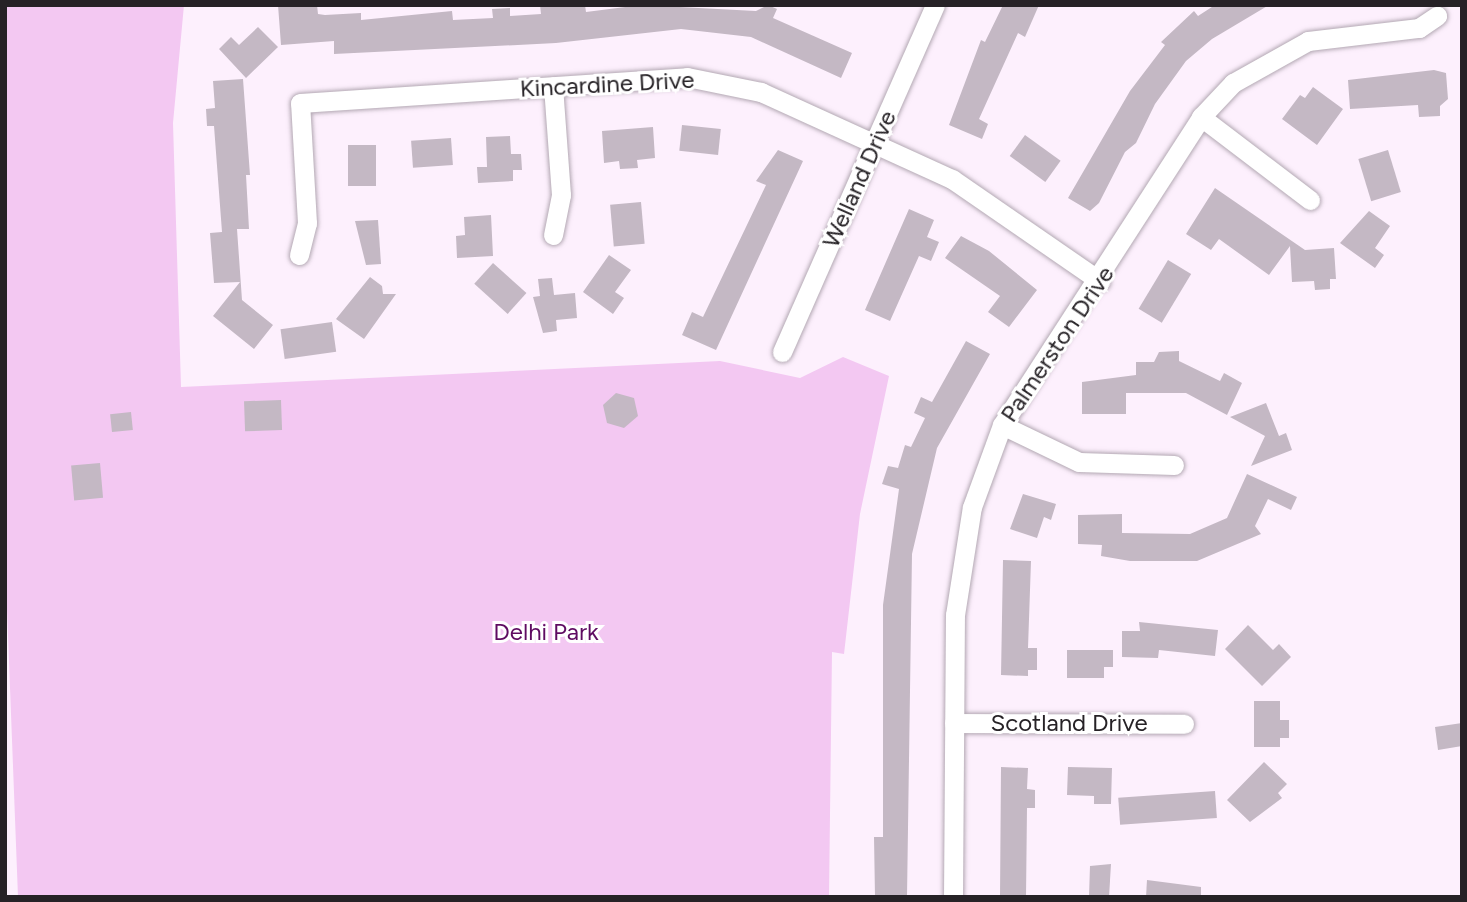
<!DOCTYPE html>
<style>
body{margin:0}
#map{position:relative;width:1467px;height:902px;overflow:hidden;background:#fdf0fd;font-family:Figtree,sans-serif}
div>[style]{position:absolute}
.green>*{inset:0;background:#f3c8f2}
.building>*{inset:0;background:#c4b8c4;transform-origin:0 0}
.roads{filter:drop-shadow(0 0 2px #b3a8b3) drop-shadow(0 0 2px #b3a8b3)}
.minor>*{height:19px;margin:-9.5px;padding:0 9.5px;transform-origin:9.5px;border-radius:9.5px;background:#fff}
span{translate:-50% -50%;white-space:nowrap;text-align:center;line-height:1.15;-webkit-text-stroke:6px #fff;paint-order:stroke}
.street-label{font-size:24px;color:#262226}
.park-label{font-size:24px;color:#5f0b62}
.frame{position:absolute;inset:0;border:7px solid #262226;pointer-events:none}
</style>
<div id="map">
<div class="green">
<div style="clip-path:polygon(5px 5px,184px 5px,173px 123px,181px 387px,720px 361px,800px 378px,843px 357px,889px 376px,860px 514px,844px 654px,832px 652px,829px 897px,18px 897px,5px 557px)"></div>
</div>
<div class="building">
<div style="clip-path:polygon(278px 5px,317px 5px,318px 14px,325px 15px,361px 13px,361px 20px,452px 11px,453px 20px,493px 18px,492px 9px,510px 8px,510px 16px,541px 14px,540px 5px,585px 5px,586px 12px,641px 5px,756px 11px,768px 5px,777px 9px,773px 18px,852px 53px,841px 78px,751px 37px,681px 29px,556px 43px,334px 54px,334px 41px,281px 45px)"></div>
<div style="clip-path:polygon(1003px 5px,1039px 5px,1025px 37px,1018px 33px,979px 119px,988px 124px,982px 139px,949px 125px,981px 40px,985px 42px)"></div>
<div style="clip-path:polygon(1215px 5px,1269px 5px,1212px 39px,1186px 61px,1155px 104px,1136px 143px,1125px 152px,1099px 203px,1090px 211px,1068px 198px,1130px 91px,1165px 45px,1161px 42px,1194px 11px,1198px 16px)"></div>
<div style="clip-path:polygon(258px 27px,278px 47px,246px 78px,219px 49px,231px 37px,239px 45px)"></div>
<div style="clip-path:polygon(1434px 70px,1446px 73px,1448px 99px,1440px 106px,1440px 116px,1419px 117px,1418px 105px,1350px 109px,1348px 80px)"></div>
<div style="clip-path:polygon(243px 79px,250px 175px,246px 175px,249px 229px,237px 229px,242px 300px,273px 325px,254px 349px,213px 316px,240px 282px,214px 283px,210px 233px,222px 232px,214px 126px,207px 126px,206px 109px,215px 108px,213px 81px)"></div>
<div style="clip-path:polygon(1313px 87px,1343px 109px,1317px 145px,1282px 119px,1300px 95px,1305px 98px)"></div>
<div style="left:682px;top:125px;width:39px;height:26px;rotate:6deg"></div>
<div style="clip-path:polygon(653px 127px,655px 158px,637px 160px,638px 168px,620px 169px,619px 161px,604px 163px,602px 131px)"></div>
<div style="left:1025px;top:135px;width:44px;height:26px;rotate:36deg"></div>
<div style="clip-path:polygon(510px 136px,511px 154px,521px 154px,522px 170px,513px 170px,513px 181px,478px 183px,477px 167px,487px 167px,486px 137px)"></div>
<div style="left:451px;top:138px;width:27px;height:40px;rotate:86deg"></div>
<div style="left:376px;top:145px;width:41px;height:28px;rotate:90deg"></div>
<div style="clip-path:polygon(778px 150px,803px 161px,716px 350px,682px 335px,692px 312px,703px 317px,766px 185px,756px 181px)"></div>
<div style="left:1388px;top:150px;width:44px;height:31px;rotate:73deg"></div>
<div style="clip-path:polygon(1215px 188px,1305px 250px,1334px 248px,1336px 279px,1330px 279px,1330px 289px,1315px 290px,1314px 281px,1292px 282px,1290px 246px,1269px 275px,1219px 239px,1211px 250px,1186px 234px)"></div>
<div style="left:641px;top:202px;width:42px;height:31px;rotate:85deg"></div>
<div style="clip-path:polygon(909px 209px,934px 220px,927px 237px,939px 242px,931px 261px,919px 256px,890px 321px,865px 310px)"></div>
<div style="clip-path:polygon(1369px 211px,1390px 226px,1375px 248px,1384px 255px,1375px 268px,1340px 243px)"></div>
<div style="clip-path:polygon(491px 215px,493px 256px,457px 258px,456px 236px,465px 235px,464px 217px)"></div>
<div style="clip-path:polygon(378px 220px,381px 264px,366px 265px,355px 221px)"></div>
<div style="clip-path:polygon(961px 236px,989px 251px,1037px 290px,1009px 327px,988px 312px,1000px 296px,945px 258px)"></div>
<div style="clip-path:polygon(609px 255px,631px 270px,615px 292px,624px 298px,613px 314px,583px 292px)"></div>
<div style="left:1168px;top:260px;width:27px;height:57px;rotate:31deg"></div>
<div style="left:493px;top:263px;width:45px;height:28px;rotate:42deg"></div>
<div style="clip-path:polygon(370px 277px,382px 286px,383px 294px,396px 294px,364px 339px,336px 319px)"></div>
<div style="clip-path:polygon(552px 278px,554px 295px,575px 293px,577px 318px,556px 320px,557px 331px,543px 333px,533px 297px,540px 296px,538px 279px)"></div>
<div style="left:332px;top:322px;width:30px;height:52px;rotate:82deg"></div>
<div style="clip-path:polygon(966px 341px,990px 354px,937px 448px,912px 554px,907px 897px,875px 897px,874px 837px,883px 837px,883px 605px,899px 489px,882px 484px,888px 466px,898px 468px,905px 445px,911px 447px,925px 418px,914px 413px,921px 397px,932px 402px)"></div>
<div style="clip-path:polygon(1179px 351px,1179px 361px,1220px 381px,1224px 373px,1242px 383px,1227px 415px,1186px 393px,1126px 393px,1126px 414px,1082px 414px,1082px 382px,1136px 375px,1136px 362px,1154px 362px,1159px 352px)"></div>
<div style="clip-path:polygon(616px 393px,634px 398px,638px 416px,624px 428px,607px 423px,603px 405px)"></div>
<div style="left:281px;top:400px;width:30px;height:37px;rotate:88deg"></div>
<div style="clip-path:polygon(1266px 403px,1279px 436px,1286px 433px,1292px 450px,1251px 466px,1265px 436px,1230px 417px)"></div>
<div style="left:131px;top:412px;width:18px;height:21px;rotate:84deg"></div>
<div style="left:100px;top:463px;width:35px;height:29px;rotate:85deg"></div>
<div style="clip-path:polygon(1247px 474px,1297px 497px,1291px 510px,1268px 499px,1255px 526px,1261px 534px,1197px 561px,1130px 561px,1101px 556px,1102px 545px,1078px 544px,1078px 515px,1122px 514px,1122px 533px,1190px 534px,1227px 518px)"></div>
<div style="clip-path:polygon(1023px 494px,1056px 504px,1051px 520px,1044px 517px,1037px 538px,1010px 529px)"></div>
<div style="clip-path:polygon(1003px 560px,1031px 561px,1028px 648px,1037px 648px,1037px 670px,1028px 670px,1028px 676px,1001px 675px)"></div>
<div style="clip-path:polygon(1139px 622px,1218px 630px,1215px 656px,1159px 650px,1158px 658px,1122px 657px,1122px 631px,1140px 631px)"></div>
<div style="clip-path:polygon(1248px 625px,1273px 650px,1279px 644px,1291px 657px,1262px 686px,1225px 649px)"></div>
<div style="clip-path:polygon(1067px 650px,1113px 650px,1113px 667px,1104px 667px,1104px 678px,1067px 678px)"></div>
<div style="clip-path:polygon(1254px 701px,1280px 701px,1280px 720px,1289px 720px,1289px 738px,1280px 738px,1280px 747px,1254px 747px)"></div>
<div style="clip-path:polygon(1462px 723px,1462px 746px,1438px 750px,1435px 727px)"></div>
<div style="clip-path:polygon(1264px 762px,1287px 784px,1278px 793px,1282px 798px,1250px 822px,1227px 800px)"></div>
<div style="clip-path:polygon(1001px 767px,1028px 768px,1027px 789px,1035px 790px,1035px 808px,1027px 808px,1026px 897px,1000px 897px)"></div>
<div style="clip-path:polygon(1068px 767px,1112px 768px,1111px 804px,1094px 804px,1094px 796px,1067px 795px)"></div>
<div style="left:1215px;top:791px;width:27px;height:97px;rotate:86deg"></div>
<div style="clip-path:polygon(1111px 864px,1109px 897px,1089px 897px,1090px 866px)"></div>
<div style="clip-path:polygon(1147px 880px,1201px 887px,1201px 897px,1146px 897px)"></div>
</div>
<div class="roads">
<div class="minor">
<div style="left:1201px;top:117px;width:137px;rotate:37.3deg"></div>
<div style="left:553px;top:235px;width:41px;rotate:-78.7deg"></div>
<div style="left:561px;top:195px;width:109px;rotate:-94.2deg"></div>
<div style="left:299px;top:255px;width:33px;rotate:-76deg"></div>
<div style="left:307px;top:223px;width:120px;rotate:-93.3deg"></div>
<div style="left:300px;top:103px;width:388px;rotate:-3.8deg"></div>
<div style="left:687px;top:77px;width:76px;rotate:11.5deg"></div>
<div style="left:761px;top:92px;width:210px;rotate:24.5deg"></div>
<div style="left:952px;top:179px;width:180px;rotate:34.6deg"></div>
<div style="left:782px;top:352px;width:379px;rotate:-66.2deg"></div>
<div style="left:1002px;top:425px;width:85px;rotate:25.7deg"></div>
<div style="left:1079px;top:462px;width:95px;rotate:1.8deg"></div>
<div style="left:954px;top:723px;width:230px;rotate:0.2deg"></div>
<div style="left:953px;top:897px;width:282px;rotate:-89.6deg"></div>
<div style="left:955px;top:615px;width:109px;rotate:-81.1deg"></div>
<div style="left:972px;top:507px;width:87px;rotate:-69.9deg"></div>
<div style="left:1002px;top:425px;width:367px;rotate:-57.1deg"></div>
<div style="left:1201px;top:117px;width:47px;rotate:-46.7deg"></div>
<div style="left:1233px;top:83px;width:86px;rotate:-29.2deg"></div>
<div style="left:1308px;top:41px;width:112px;rotate:-6.7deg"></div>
<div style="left:1419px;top:28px;width:22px;rotate:-34deg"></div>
</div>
</div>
<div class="street-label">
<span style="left:607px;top:84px;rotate:-3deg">Kincardine Drive</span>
<span style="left:859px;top:179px;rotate:-66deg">Welland Drive</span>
<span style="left:1057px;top:344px;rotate:-56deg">Palmerston Drive</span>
<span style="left:1069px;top:723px">Scotland Drive</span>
</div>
<div class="park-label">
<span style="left:546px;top:632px">Delhi Park</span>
</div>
<div class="frame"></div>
</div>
